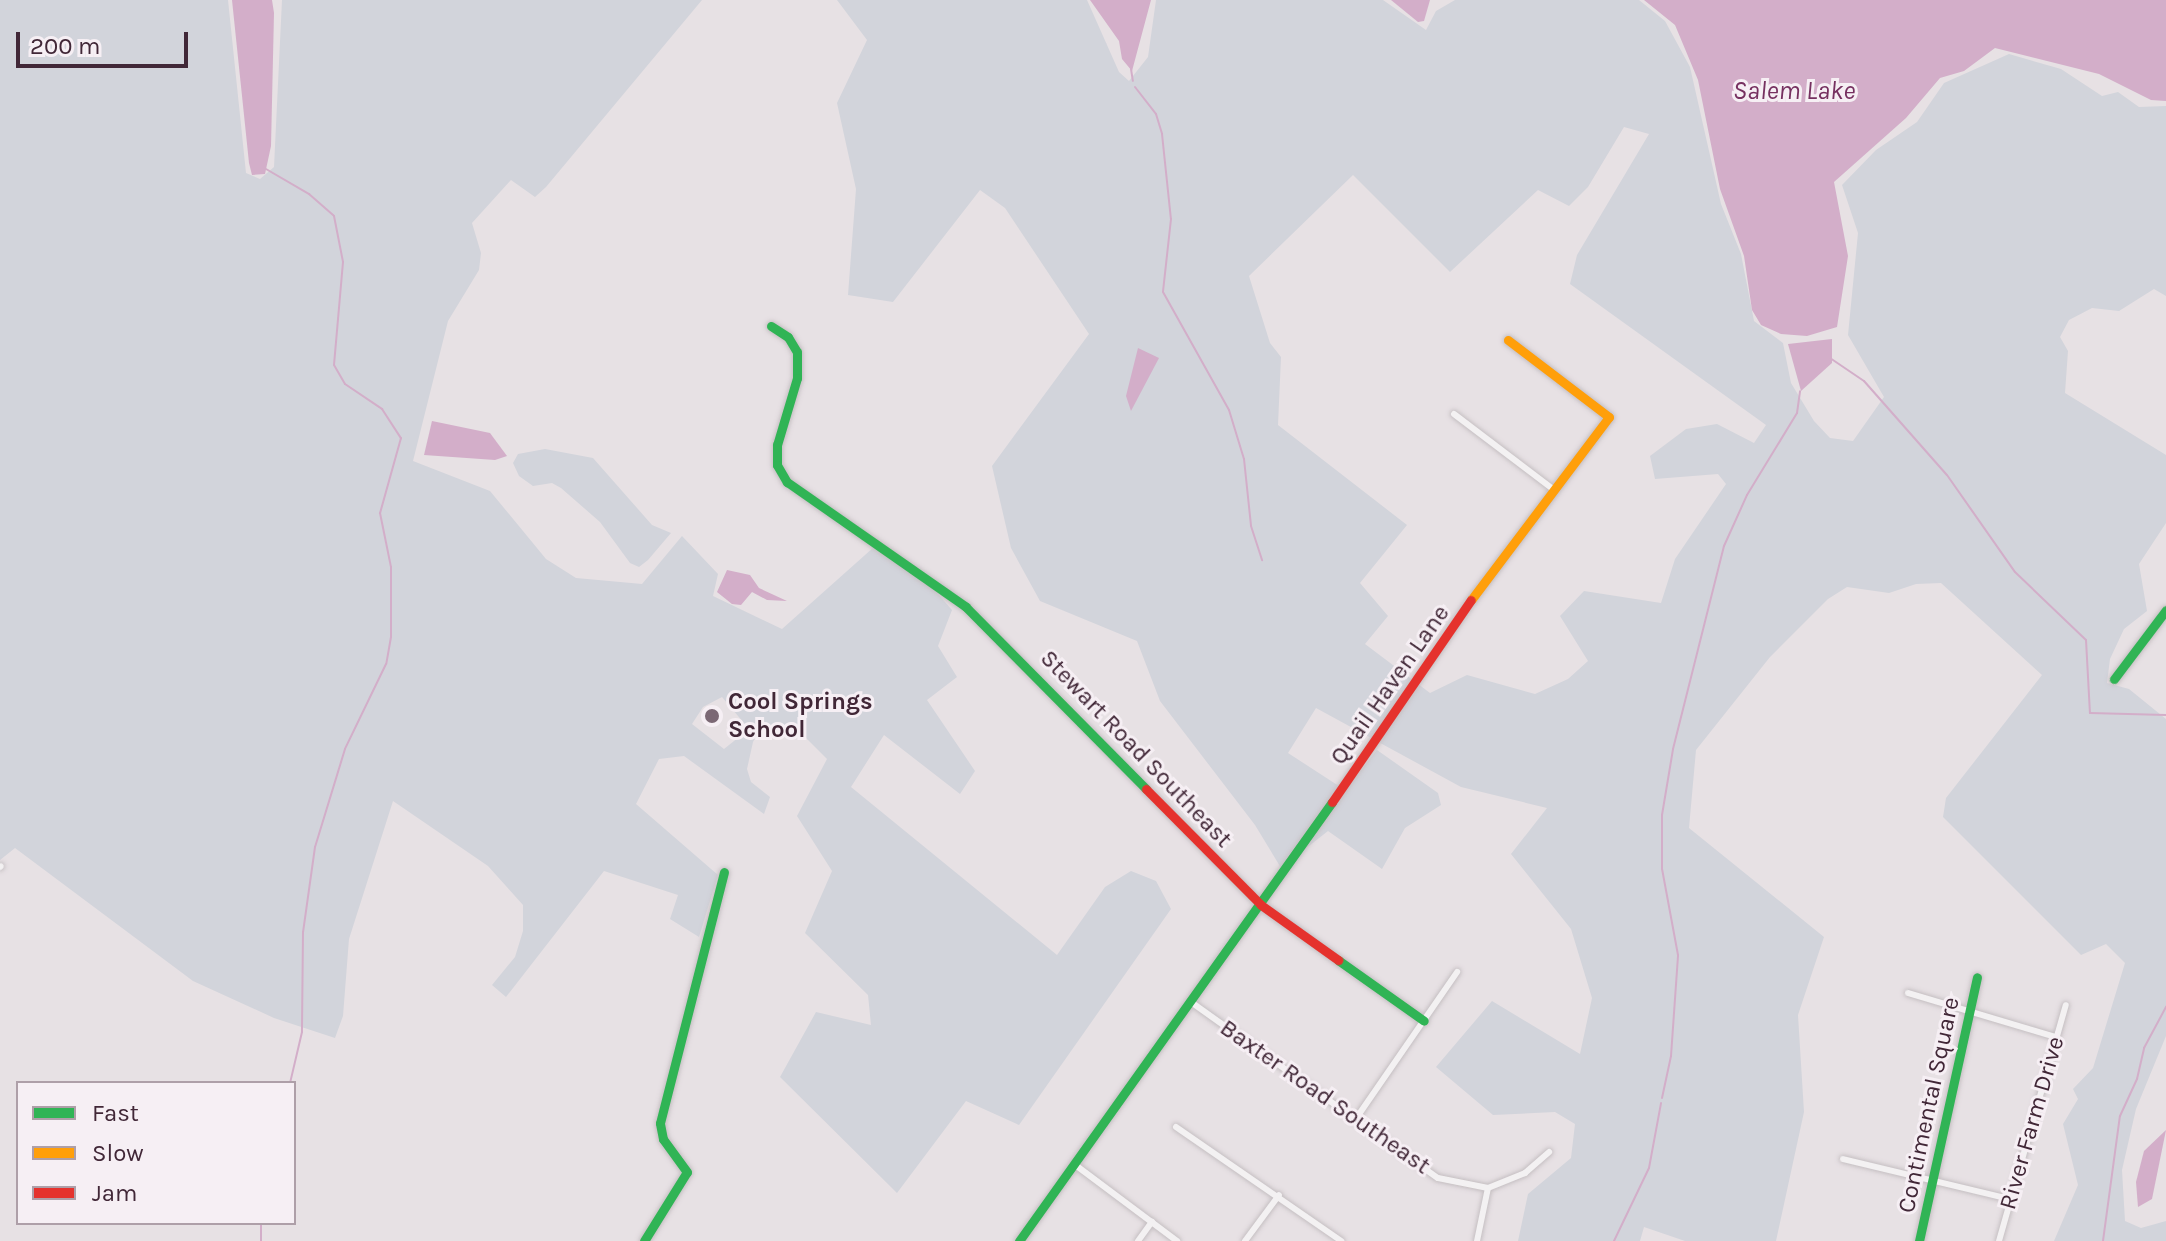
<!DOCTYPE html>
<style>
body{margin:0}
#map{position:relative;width:2166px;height:1241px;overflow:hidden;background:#e7e1e4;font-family:Karla,sans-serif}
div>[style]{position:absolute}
.green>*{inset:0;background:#d2d4db}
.water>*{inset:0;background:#d3aec9}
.stream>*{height:2px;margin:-1px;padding:0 1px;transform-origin:1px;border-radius:1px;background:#d3aec9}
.roads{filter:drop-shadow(0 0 2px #c5bfc2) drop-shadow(0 0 2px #c5bfc2)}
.street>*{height:6px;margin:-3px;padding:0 3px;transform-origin:3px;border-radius:3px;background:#f3f1f2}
.fast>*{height:9px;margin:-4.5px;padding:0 4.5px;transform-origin:4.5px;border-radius:4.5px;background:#30b455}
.slow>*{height:9px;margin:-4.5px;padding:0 4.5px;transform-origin:4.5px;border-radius:4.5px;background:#ff9f0a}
.jam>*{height:9px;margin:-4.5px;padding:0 4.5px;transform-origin:4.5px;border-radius:4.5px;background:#e5322d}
.dots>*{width:22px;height:22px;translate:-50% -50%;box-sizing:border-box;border:4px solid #f6eff4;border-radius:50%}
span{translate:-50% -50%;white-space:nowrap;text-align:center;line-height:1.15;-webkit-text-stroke:6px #f6eff4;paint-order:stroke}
.street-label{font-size:24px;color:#412737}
.poi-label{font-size:24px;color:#412737;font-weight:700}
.left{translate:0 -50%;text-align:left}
.water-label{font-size:26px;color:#763060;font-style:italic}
.legend{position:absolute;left:16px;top:1081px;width:280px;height:144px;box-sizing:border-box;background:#f6eff4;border:2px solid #ae9fa8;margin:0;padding:10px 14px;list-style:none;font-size:24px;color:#412737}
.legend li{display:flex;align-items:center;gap:16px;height:40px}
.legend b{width:40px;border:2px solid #ae9fa8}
.scale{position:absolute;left:16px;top:32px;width:172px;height:36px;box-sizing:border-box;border:4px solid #412737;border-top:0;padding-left:10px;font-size:24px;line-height:28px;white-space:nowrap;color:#412737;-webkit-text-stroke:6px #f6eff4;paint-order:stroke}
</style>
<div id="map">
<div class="green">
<div style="clip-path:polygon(evenodd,0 0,228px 0,246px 173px,260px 179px,274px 167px,282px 0,702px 0,546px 187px,535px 197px,511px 180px,472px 223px,481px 253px,479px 270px,448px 321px,413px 461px,490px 491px,546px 559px,576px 578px,642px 584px,682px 536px,718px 574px,713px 596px,782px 629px,874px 547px,931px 586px,952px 610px,938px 646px,957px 677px,927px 700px,975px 771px,960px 794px,884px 735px,851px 787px,1057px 955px,1105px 887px,1131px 871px,1156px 881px,1171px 909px,1019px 1125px,966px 1101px,897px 1193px,780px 1077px,816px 1012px,871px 1025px,868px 995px,805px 933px,832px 871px,797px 816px,827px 759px,796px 728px,779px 739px,760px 729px,753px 742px,747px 769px,751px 782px,770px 797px,764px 814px,684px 756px,659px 759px,636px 804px,718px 875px,699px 937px,670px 919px,678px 895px,604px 871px,506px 997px,492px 985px,515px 957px,523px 931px,523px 905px,488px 866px,393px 801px,349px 939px,343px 1016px,335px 1038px,274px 1018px,193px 981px,15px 848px,0 860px,0 0,722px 697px,749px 729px,724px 749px,692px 724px,703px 707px,722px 697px)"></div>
<div style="clip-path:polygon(evenodd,837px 0,1087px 0,1119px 72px,1129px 81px,1148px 57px,1156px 0,1383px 0,1426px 30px,1436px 11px,1455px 0,1639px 0,1665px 21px,1690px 67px,1721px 204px,1741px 254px,1754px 321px,1783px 343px,1791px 383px,1814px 421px,1830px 438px,1853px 441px,1884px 397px,1848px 335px,1858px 233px,1842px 185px,1876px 150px,1917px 122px,1944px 83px,2009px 54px,2061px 69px,2102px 96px,2118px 92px,2139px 107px,2166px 106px,2166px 296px,2154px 289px,2119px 311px,2092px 308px,2069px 320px,2060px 337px,2068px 351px,2065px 393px,2166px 455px,2166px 523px,2139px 564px,2147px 611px,2124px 629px,2110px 659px,2107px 683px,2129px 689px,2166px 719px,2166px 1036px,2136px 1109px,2122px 1170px,2125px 1221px,2141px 1228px,2166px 1221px,2166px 1241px,2054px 1241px,2078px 1185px,2063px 1124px,2078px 1099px,2073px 1089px,2093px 1068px,2125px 963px,2106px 944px,2081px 955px,1943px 817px,1946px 798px,2042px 675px,1941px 583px,1916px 584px,1889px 593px,1847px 587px,1828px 599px,1770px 657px,1696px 750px,1689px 828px,1824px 937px,1798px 1015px,1804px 1112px,1776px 1241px,1685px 1241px,1644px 1227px,1640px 1241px,1518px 1241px,1528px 1194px,1571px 1158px,1575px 1124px,1555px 1112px,1493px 1115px,1436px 1067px,1492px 1001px,1580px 1054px,1592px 998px,1571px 929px,1511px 854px,1547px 808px,1461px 787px,1316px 708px,1288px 753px,1345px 790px,1377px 750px,1438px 793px,1441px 805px,1405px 828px,1382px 869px,1328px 831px,1281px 868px,1255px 825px,1160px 701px,1137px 641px,1040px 601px,1011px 548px,992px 466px,1089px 334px,1005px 208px,980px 190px,893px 302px,848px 295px,856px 189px,837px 103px,867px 40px,837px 0,1624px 127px,1649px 134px,1577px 255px,1570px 284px,1766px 425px,1754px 443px,1717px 424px,1686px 429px,1650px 456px,1655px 479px,1718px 474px,1726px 484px,1675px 559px,1661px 603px,1584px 591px,1560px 616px,1588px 661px,1568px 679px,1535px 694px,1467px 675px,1430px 693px,1365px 644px,1388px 616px,1360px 583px,1407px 525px,1278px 425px,1281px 357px,1270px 343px,1249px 276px,1353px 175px,1450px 272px,1538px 190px,1569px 206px,1588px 187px,1624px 127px)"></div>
<div style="clip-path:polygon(545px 449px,593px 458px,652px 525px,671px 533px,648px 560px,639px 567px,630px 563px,600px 522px,561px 488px,552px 483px,533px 486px,519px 476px,513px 463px,518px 454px)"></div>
</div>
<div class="water">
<div style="clip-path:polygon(232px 0,272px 0,274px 13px,271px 146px,265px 174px,252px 175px,249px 163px)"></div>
<div style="clip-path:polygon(1090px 0,1151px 0,1132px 71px,1122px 59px,1119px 41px)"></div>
<div style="clip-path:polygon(1391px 0,1430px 0,1424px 21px,1418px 22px)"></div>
<div style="clip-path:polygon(1644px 0,2166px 0,2166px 101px,2151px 100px,2099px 74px,1995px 48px,1964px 71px,1940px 78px,1906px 118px,1834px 182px,1848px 256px,1837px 327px,1807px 336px,1781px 334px,1761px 325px,1752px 310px,1744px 256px,1720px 189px,1698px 80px,1675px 25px)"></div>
<div style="clip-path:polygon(1832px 339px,1832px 363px,1801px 391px,1788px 344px)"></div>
<div style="clip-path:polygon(1138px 348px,1159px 358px,1131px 411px,1126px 396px)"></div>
<div style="clip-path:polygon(432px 421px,490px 433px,507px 456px,495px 460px,424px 455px)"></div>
<div style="clip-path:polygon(727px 570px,750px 575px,759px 588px,787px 601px,767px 600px,752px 592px,741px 605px,732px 604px,717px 592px)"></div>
<div style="clip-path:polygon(2166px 1130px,2152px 1199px,2138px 1207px,2136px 1182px,2144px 1151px)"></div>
</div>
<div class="stream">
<div style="left:1131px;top:69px;width:12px;rotate:81deg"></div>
<div style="left:1135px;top:87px;width:34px;rotate:52deg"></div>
<div style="left:1156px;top:114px;width:21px;rotate:73deg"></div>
<div style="left:1162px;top:134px;width:85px;rotate:84deg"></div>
<div style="left:1171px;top:219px;width:73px;rotate:96.3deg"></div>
<div style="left:1163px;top:292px;width:135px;rotate:60.8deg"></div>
<div style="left:1229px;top:410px;width:51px;rotate:73deg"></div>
<div style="left:1244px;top:459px;width:67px;rotate:84deg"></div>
<div style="left:1251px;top:526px;width:36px;rotate:72deg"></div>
<div style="left:266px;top:169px;width:50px;rotate:30.2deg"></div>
<div style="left:309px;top:194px;width:33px;rotate:41deg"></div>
<div style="left:334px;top:216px;width:47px;rotate:78.9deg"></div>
<div style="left:343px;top:262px;width:103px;rotate:95deg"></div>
<div style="left:334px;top:365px;width:22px;rotate:60deg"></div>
<div style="left:345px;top:384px;width:45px;rotate:34deg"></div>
<div style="left:382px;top:409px;width:35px;rotate:57deg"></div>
<div style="left:401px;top:438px;width:78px;rotate:105.6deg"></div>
<div style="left:380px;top:513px;width:55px;rotate:78.5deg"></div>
<div style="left:391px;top:567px;width:70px;rotate:90deg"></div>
<div style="left:391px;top:637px;width:27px;rotate:100deg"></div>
<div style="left:386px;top:664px;width:94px;rotate:115.8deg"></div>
<div style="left:345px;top:749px;width:102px;rotate:107deg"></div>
<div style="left:315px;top:847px;width:86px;rotate:98deg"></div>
<div style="left:303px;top:932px;width:100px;rotate:90.6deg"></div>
<div style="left:302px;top:1032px;width:52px;rotate:103.2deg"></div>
<div style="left:1830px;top:358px;width:41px;rotate:34.1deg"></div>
<div style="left:1864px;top:381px;width:125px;rotate:48.6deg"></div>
<div style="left:1947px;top:475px;width:118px;rotate:55deg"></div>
<div style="left:2015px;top:572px;width:98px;rotate:43.8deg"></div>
<div style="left:2086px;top:640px;width:73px;rotate:86.9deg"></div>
<div style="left:2090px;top:713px;width:76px;rotate:1.5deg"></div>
<div style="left:1662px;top:1098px;width:43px;rotate:-77.9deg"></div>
<div style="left:1671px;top:1056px;width:101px;rotate:-86deg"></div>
<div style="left:1678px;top:955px;width:87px;rotate:-100.5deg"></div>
<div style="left:1662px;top:869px;width:54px;rotate:-90deg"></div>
<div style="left:1662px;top:815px;width:67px;rotate:-80.5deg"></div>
<div style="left:1673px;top:749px;width:209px;rotate:-75.9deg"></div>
<div style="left:1724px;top:546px;width:56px;rotate:-65.7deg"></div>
<div style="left:1747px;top:495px;width:96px;rotate:-58.6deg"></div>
<div style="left:1797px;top:413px;width:22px;rotate:-82deg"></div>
<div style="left:261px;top:1241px;width:18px;rotate:-90deg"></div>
<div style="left:1614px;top:1241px;width:81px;rotate:-64.4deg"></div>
<div style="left:1649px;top:1168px;width:66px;rotate:-79.5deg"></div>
<div style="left:2103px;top:1241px;width:126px;rotate:-82.3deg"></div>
<div style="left:2120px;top:1116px;width:41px;rotate:-65.3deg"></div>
<div style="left:2137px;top:1079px;width:32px;rotate:-77deg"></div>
<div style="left:2144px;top:1048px;width:47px;rotate:-61.8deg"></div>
</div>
<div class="roads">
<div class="street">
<div style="left:1454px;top:414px;width:126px;rotate:37.2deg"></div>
<div style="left:0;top:867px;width:1px;rotate:-45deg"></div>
<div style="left:1908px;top:993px;width:154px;rotate:16.6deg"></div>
<div style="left:1191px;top:1002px;width:303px;rotate:35.5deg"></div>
<div style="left:1438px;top:1178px;width:51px;rotate:11.3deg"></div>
<div style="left:1488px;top:1188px;width:40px;rotate:-22deg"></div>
<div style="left:1525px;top:1173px;width:32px;rotate:-41deg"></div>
<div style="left:1355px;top:1120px;width:180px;rotate:-55.4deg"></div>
<div style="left:1176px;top:1127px;width:201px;rotate:34.6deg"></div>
<div style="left:1843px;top:1159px;width:171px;rotate:13.5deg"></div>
<div style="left:1074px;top:1164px;width:129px;rotate:36.8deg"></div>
<div style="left:1138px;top:1241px;width:24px;rotate:-54deg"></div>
<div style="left:1245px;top:1241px;width:57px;rotate:-53.5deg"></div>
<div style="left:1477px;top:1241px;width:54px;rotate:-78.3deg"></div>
<div style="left:1999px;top:1241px;width:245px;rotate:-74.2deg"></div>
</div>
<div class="fast">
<div style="left:771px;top:326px;width:20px;rotate:33deg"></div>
<div style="left:788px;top:337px;width:17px;rotate:59deg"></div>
<div style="left:797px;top:352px;width:26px;rotate:90deg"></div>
<div style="left:797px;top:378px;width:70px;rotate:106.6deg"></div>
<div style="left:777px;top:445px;width:20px;rotate:90deg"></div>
<div style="left:777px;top:465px;width:20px;rotate:60deg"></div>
<div style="left:787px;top:482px;width:218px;rotate:34.9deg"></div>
<div style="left:966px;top:607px;width:256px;rotate:45.3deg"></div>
<div style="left:2114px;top:679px;width:86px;rotate:-53deg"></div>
<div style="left:1338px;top:960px;width:105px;rotate:35.3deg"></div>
<div style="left:644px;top:1241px;width:81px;rotate:-58.1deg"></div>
<div style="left:687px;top:1172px;width:41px;rotate:-126deg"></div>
<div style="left:663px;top:1139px;width:16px;rotate:-101deg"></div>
<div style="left:660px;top:1123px;width:259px;rotate:-75.7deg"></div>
<div style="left:1019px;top:1241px;width:539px;rotate:-54.51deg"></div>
<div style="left:1919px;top:1241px;width:270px;rotate:-77.6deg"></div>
</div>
<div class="slow">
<div style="left:1471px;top:600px;width:229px;rotate:-53deg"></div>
<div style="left:1609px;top:417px;width:127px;rotate:-142.7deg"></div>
</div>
<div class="jam">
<div style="left:1146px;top:789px;width:163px;rotate:45.2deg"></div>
<div style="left:1261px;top:905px;width:95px;rotate:35.5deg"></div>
<div style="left:1332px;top:802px;width:245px;rotate:-55.5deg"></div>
</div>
</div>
<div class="dots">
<div style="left:712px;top:716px;background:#7b6874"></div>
</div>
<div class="street-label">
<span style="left:1390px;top:685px;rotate:-55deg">Quail Haven Lane</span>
<span style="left:1136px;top:749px;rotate:46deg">Stewart Road Southeast</span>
<span style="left:1325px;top:1097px;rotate:35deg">Baxter Road Southeast</span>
<span style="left:1929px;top:1105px;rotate:-78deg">Contimental Square</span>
<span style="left:2032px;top:1123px;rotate:-74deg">River Farm Drive</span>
</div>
<div class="poi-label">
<span class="left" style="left:728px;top:716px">Cool Springs<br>School</span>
</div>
<div class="water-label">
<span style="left:1794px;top:91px">Salem Lake</span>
</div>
<ul class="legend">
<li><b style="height:10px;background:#30b455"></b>Fast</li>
<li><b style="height:10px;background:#ff9f0a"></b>Slow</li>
<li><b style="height:10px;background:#e5322d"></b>Jam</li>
</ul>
<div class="scale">200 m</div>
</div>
